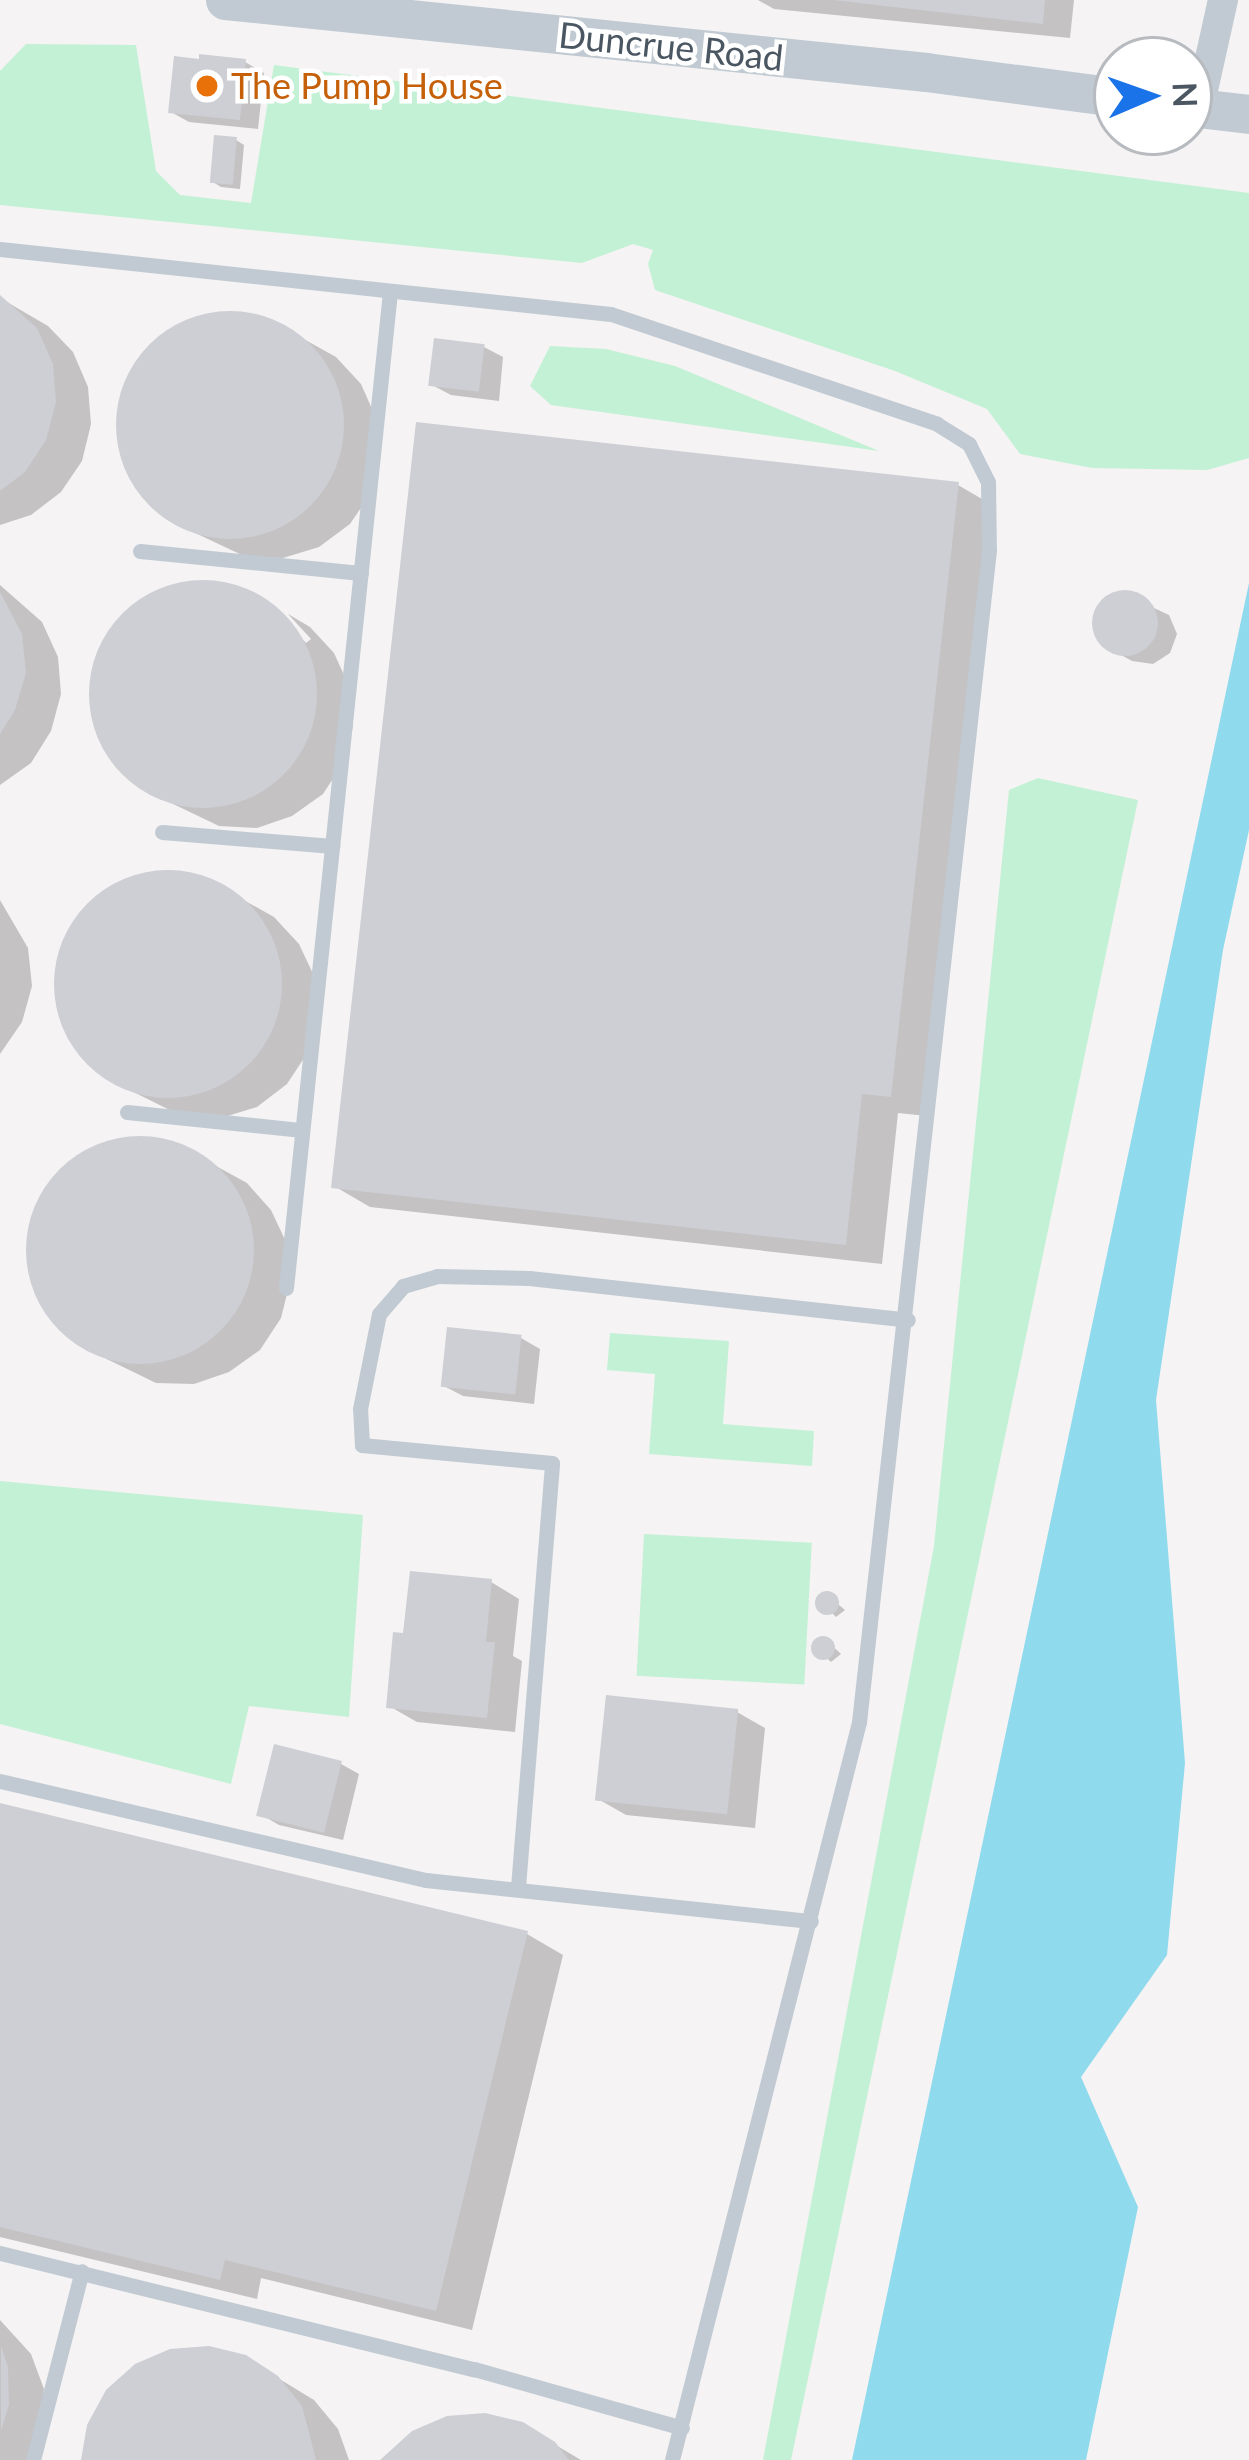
<!DOCTYPE html>
<style>
body{margin:0}
#map{position:relative;width:1249px;height:2460px;overflow:hidden;background:#f5f3f3;font-family:Lato,sans-serif}
div>[style]{position:absolute}
.green>*{inset:0;background:#c3f1d5;transform-origin:0 0}
.water>*{inset:0;background:#90daee}
.shadow>*{inset:0;background:#0003}
.building>*{inset:0;background:#cdcfd5;transform-origin:0 0}
.round{border-radius:50%}
.service>*{height:15px;margin:-7.5px;padding:0 7.5px;transform-origin:7.5px;border-radius:7.5px;background:#c1cad2}
.minor>*{height:30px;margin:-15px;padding:0 15px;transform-origin:15px;border-radius:15px;background:#c1cad2}
.tertiary>*{height:39px;margin:-19.5px;padding:0 19.5px;transform-origin:19.5px;border-radius:19.5px;background:#c1cad2}
.dots>*{width:33px;height:33px;translate:-50% -50%;box-sizing:border-box;border:6px solid #fff;border-radius:50%}
span{translate:-50% -50%;white-space:nowrap;text-align:center;line-height:1.15;-webkit-text-stroke:9px #fff;paint-order:stroke}
.street-label{font-size:36px;color:#4a5661}
.food-label{font-size:36px;color:#c56008}
.left{translate:0 -50%;text-align:left}
.north{position:absolute;left:1093px;top:36px;width:120px;height:120px;box-sizing:border-box;background:#fff;border:3px solid #b7bbc0;border-radius:50%;rotate:88deg;font-size:33px;font-weight:700;line-height:48px;text-align:center;color:#4a5661}
.north::after{content:'';display:block;margin:auto;width:42px;height:54px;background:#1a73e8;clip-path:polygon(50% 0,100% 100%,50% 72%,0 100%)}
</style>
<div id="map">
<div class="green">
<div style="clip-path:polygon(26px 44px,136px 45px,156px 171px,180px 195px,251px 203px,274px 65px,1249px 193px,1249px 458px,1207px 470px,1092px 468px,1020px 454px,987px 409px,895px 371px,655px 290px,648px 264px,653px 250px,633px 244px,582px 263px,0 205px,0 71px)"></div>
<div style="clip-path:polygon(550px 346px,606px 349px,675px 366px,879px 451px,551px 405px,530px 386px)"></div>
<div style="clip-path:polygon(1038px 778px,1138px 800px,791px 2460px,763px 2460px,934px 1546px,1009px 790px)"></div>
<div style="clip-path:polygon(610px 1333px,729px 1341px,723px 1424px,814px 1431px,812px 1466px,649px 1454px,655px 1374px,607px 1370px)"></div>
<div style="clip-path:polygon(0 1481px,363px 1515px,349px 1717px,249px 1706px,231px 1784px,0 1724px)"></div>
<div style="left:644px;top:1534px;width:168px;height:142px;rotate:3deg"></div>
</div>
<div class="water">
<div style="clip-path:polygon(1249px 583px,1249px 830px,1223px 950px,1156px 1400px,1185px 1763px,1167px 1955px,1081px 2077px,1138px 2207px,1086px 2460px,852px 2460px)"></div>
</div>
<div class="shadow">
<div style="clip-path:polygon(758px 0,1074px 0,1070px 38px,774px 9px)"></div>
<div style="clip-path:polygon(245px 62px,264px 73px,258px 129px,189px 122px,171px 112px)"></div>
<div style="clip-path:polygon(236px 140px,244px 145px,240px 189px,221px 187px,213px 182px)"></div>
<div style="clip-path:polygon(0 298px,48px 326px,73px 352px,88px 387px,91px 424px,82px 461px,61px 492px,31px 515px,0 525px)"></div>
<div style="clip-path:polygon(230px 312px,266px 318px,336px 357px,361px 384px,376px 418px,371px 493px,350px 524px,319px 547px,283px 558px,246px 557px,172px 522px,143px 497px,125px 465px,117px 430px,121px 394px,137px 361px,162px 335px,194px 318px)"></div>
<div style="clip-path:polygon(484px 347px,503px 357px,499px 401px,451px 395px,432px 385px)"></div>
<div style="clip-path:polygon(958px 485px,994px 506px,927px 1116px,898px 1113px,882px 1264px,370px 1207px,334px 1186px)"></div>
<div style="clip-path:polygon(203px 581px,239px 587px,271px 604px,306px 643px,311px 639px,288px 614px,310px 627px,334px 653px,350px 688px,353px 726px,344px 762px,323px 794px,292px 816px,257px 828px,219px 826px,146px 791px,116px 766px,98px 735px,91px 699px,95px 663px,110px 630px,136px 604px,168px 587px)"></div>
<div style="clip-path:polygon(0 585px,42px 622px,58px 657px,61px 694px,51px 731px,31px 763px,0 785px)"></div>
<div style="clip-path:polygon(1122px 593px,1169px 615px,1177px 634px,1170px 653px,1153px 664px,1132px 661px,1112px 650px,1096px 627px,1099px 609px)"></div>
<div style="clip-path:polygon(169px 872px,204px 878px,274px 917px,299px 944px,315px 978px,308px 1052px,287px 1084px,257px 1107px,221px 1118px,184px 1117px,111px 1081px,82px 1056px,63px 1025px,55px 989px,60px 953px,75px 920px,100px 894px,132px 877px)"></div>
<div style="clip-path:polygon(0 900px,28px 948px,32px 986px,22px 1022px,0 1054px)"></div>
<div style="clip-path:polygon(140px 1138px,176px 1144px,247px 1183px,271px 1210px,287px 1244px,290px 1282px,281px 1318px,260px 1350px,229px 1372px,194px 1384px,156px 1383px,82px 1347px,53px 1323px,35px 1291px,28px 1256px,31px 1219px,47px 1186px,72px 1160px,105px 1143px)"></div>
<div style="clip-path:polygon(521px 1338px,540px 1349px,534px 1404px,463px 1396px,444px 1386px)"></div>
<div style="clip-path:polygon(491px 1582px,519px 1599px,513px 1656px,522px 1661px,515px 1732px,417px 1722px,389px 1706px,406px 1636px)"></div>
<div style="clip-path:polygon(827px 1595px,845px 1610px,836px 1617px,820px 1601px)"></div>
<div style="clip-path:polygon(826px 1640px,841px 1654px,831px 1662px,815px 1647px)"></div>
<div style="clip-path:polygon(737px 1712px,765px 1728px,755px 1828px,626px 1815px,598px 1799px)"></div>
<div style="clip-path:polygon(341px 1764px,359px 1774px,343px 1840px,279px 1825px,260px 1814px)"></div>
<div style="clip-path:polygon(0 1806px,527px 1934px,563px 1955px,472px 2330px,261px 2278px,257px 2299px,0 2237px)"></div>
<div style="clip-path:polygon(0 2320px,31px 2354px,44px 2389px,34px 2460px,0 2460px)"></div>
<div style="clip-path:polygon(245px 2358px,314px 2400px,338px 2429px,349px 2460px,84px 2460px)"></div>
<div style="clip-path:polygon(522px 2425px,581px 2460px,385px 2460px)"></div>
</div>
<div class="building">
<div style="clip-path:polygon(833px 0,1045px 0,1043px 24px)"></div>
<div style="clip-path:polygon(199px 54px,246px 59px,240px 120px,168px 113px,174px 56px,199px 59px)"></div>
<div style="left:214px;top:135px;width:23px;height:48px;rotate:5deg"></div>
<div style="clip-path:polygon(0 295px,37px 328px,53px 364px,56px 402px,46px 440px,25px 472px,0 491px)"></div>
<div class="round" style="left:116px;top:311px;width:228px;height:228px"></div>
<div style="left:434px;top:338px;width:51px;height:48px;rotate:7deg"></div>
<div style="clip-path:polygon(416px 422px,959px 482px,891px 1097px,862px 1094px,846px 1245px,331px 1188px)"></div>
<div class="round" style="left:89px;top:580px;width:228px;height:228px"></div>
<div class="round" style="left:1092px;top:590px;width:66px;height:66px"></div>
<div style="clip-path:polygon(0 592px,22px 634px,26px 673px,15px 710px,0 734px)"></div>
<div class="round" style="left:54px;top:870px;width:228px;height:228px"></div>
<div class="round" style="left:26px;top:1136px;width:228px;height:228px"></div>
<div style="left:447px;top:1327px;width:75px;height:60px;rotate:6deg"></div>
<div style="clip-path:polygon(410px 1571px,492px 1579px,486px 1642px,495px 1642px,487px 1718px,386px 1708px,393px 1632px,403px 1633px)"></div>
<div class="round" style="left:815px;top:1591px;width:24px;height:24px"></div>
<div class="round" style="left:811px;top:1636px;width:24px;height:24px"></div>
<div style="left:606px;top:1695px;width:133px;height:106px;rotate:6deg"></div>
<div style="left:274px;top:1744px;width:70px;height:74px;rotate:14deg"></div>
<div style="clip-path:polygon(0 1803px,528px 1931px,436px 2311px,225px 2260px,220px 2280px,0 2227px)"></div>
<div style="clip-path:polygon(1px 2346px,8px 2367px,9px 2405px,1px 2431px)"></div>
<div style="clip-path:polygon(209px 2346px,246px 2355px,278px 2376px,302px 2406px,316px 2460px,81px 2460px,87px 2425px,106px 2390px,135px 2364px,170px 2349px)"></div>
<div style="clip-path:polygon(485px 2413px,523px 2422px,555px 2442px,569px 2460px,380px 2460px,412px 2431px,447px 2416px)"></div>
</div>
<div class="service">
<div style="left:0;top:249px;width:614px;rotate:6.07deg"></div>
<div style="left:611px;top:314px;width:344px;rotate:18.6deg"></div>
<div style="left:937px;top:424px;width:38px;rotate:32deg"></div>
<div style="left:969px;top:444px;width:42px;rotate:63.4deg"></div>
<div style="left:988px;top:482px;width:68px;rotate:89.2deg"></div>
<div style="left:989px;top:550px;width:1179px;rotate:96.33deg"></div>
<div style="left:859px;top:1722px;width:761px;rotate:104.22deg"></div>
<div style="left:140px;top:551px;width:222px;rotate:5.7deg"></div>
<div style="left:162px;top:832px;width:171px;rotate:4.7deg"></div>
<div style="left:127px;top:1112px;width:176px;rotate:5.9deg"></div>
<div style="left:286px;top:1288px;width:1001px;rotate:-84.04deg"></div>
<div style="left:0;top:1781px;width:437px;rotate:13.1deg"></div>
<div style="left:426px;top:1880px;width:387px;rotate:6.1deg"></div>
<div style="left:518px;top:1887px;width:425px;rotate:-85.4deg"></div>
<div style="left:552px;top:1463px;width:191px;rotate:-174.6deg"></div>
<div style="left:362px;top:1445px;width:36px;rotate:-93deg"></div>
<div style="left:360px;top:1409px;width:97px;rotate:-78.7deg"></div>
<div style="left:379px;top:1314px;width:37px;rotate:-49deg"></div>
<div style="left:403px;top:1286px;width:35px;rotate:-16deg"></div>
<div style="left:437px;top:1276px;width:92px;rotate:1.2deg"></div>
<div style="left:529px;top:1278px;width:381px;rotate:6.3deg"></div>
<div style="left:0;top:2253px;width:488px;rotate:13.8deg"></div>
<div style="left:474px;top:2369px;width:216px;rotate:15.8deg"></div>
<div style="left:33px;top:2460px;width:195px;rotate:-75.5deg"></div>
</div>
<div class="minor">
<div style="left:1199px;top:108px;width:111px;rotate:-77.5deg"></div>
</div>
<div class="tertiary">
<div style="left:225px;top:0;width:705px;rotate:5.86deg"></div>
<div style="left:926px;top:72px;width:193px;rotate:7.5deg"></div>
<div style="left:1189px;top:107px;width:60px;rotate:6.7deg"></div>
</div>
<div class="dots">
<div style="left:207px;top:86px;background:#e8710a"></div>
</div>
<div class="street-label">
<span style="left:671px;top:46px;rotate:6deg">Duncrue Road</span>
</div>
<div class="food-label">
<span class="left" style="left:231px;top:86px">The Pump House</span>
</div>
<div class="north">N</div>
</div>
